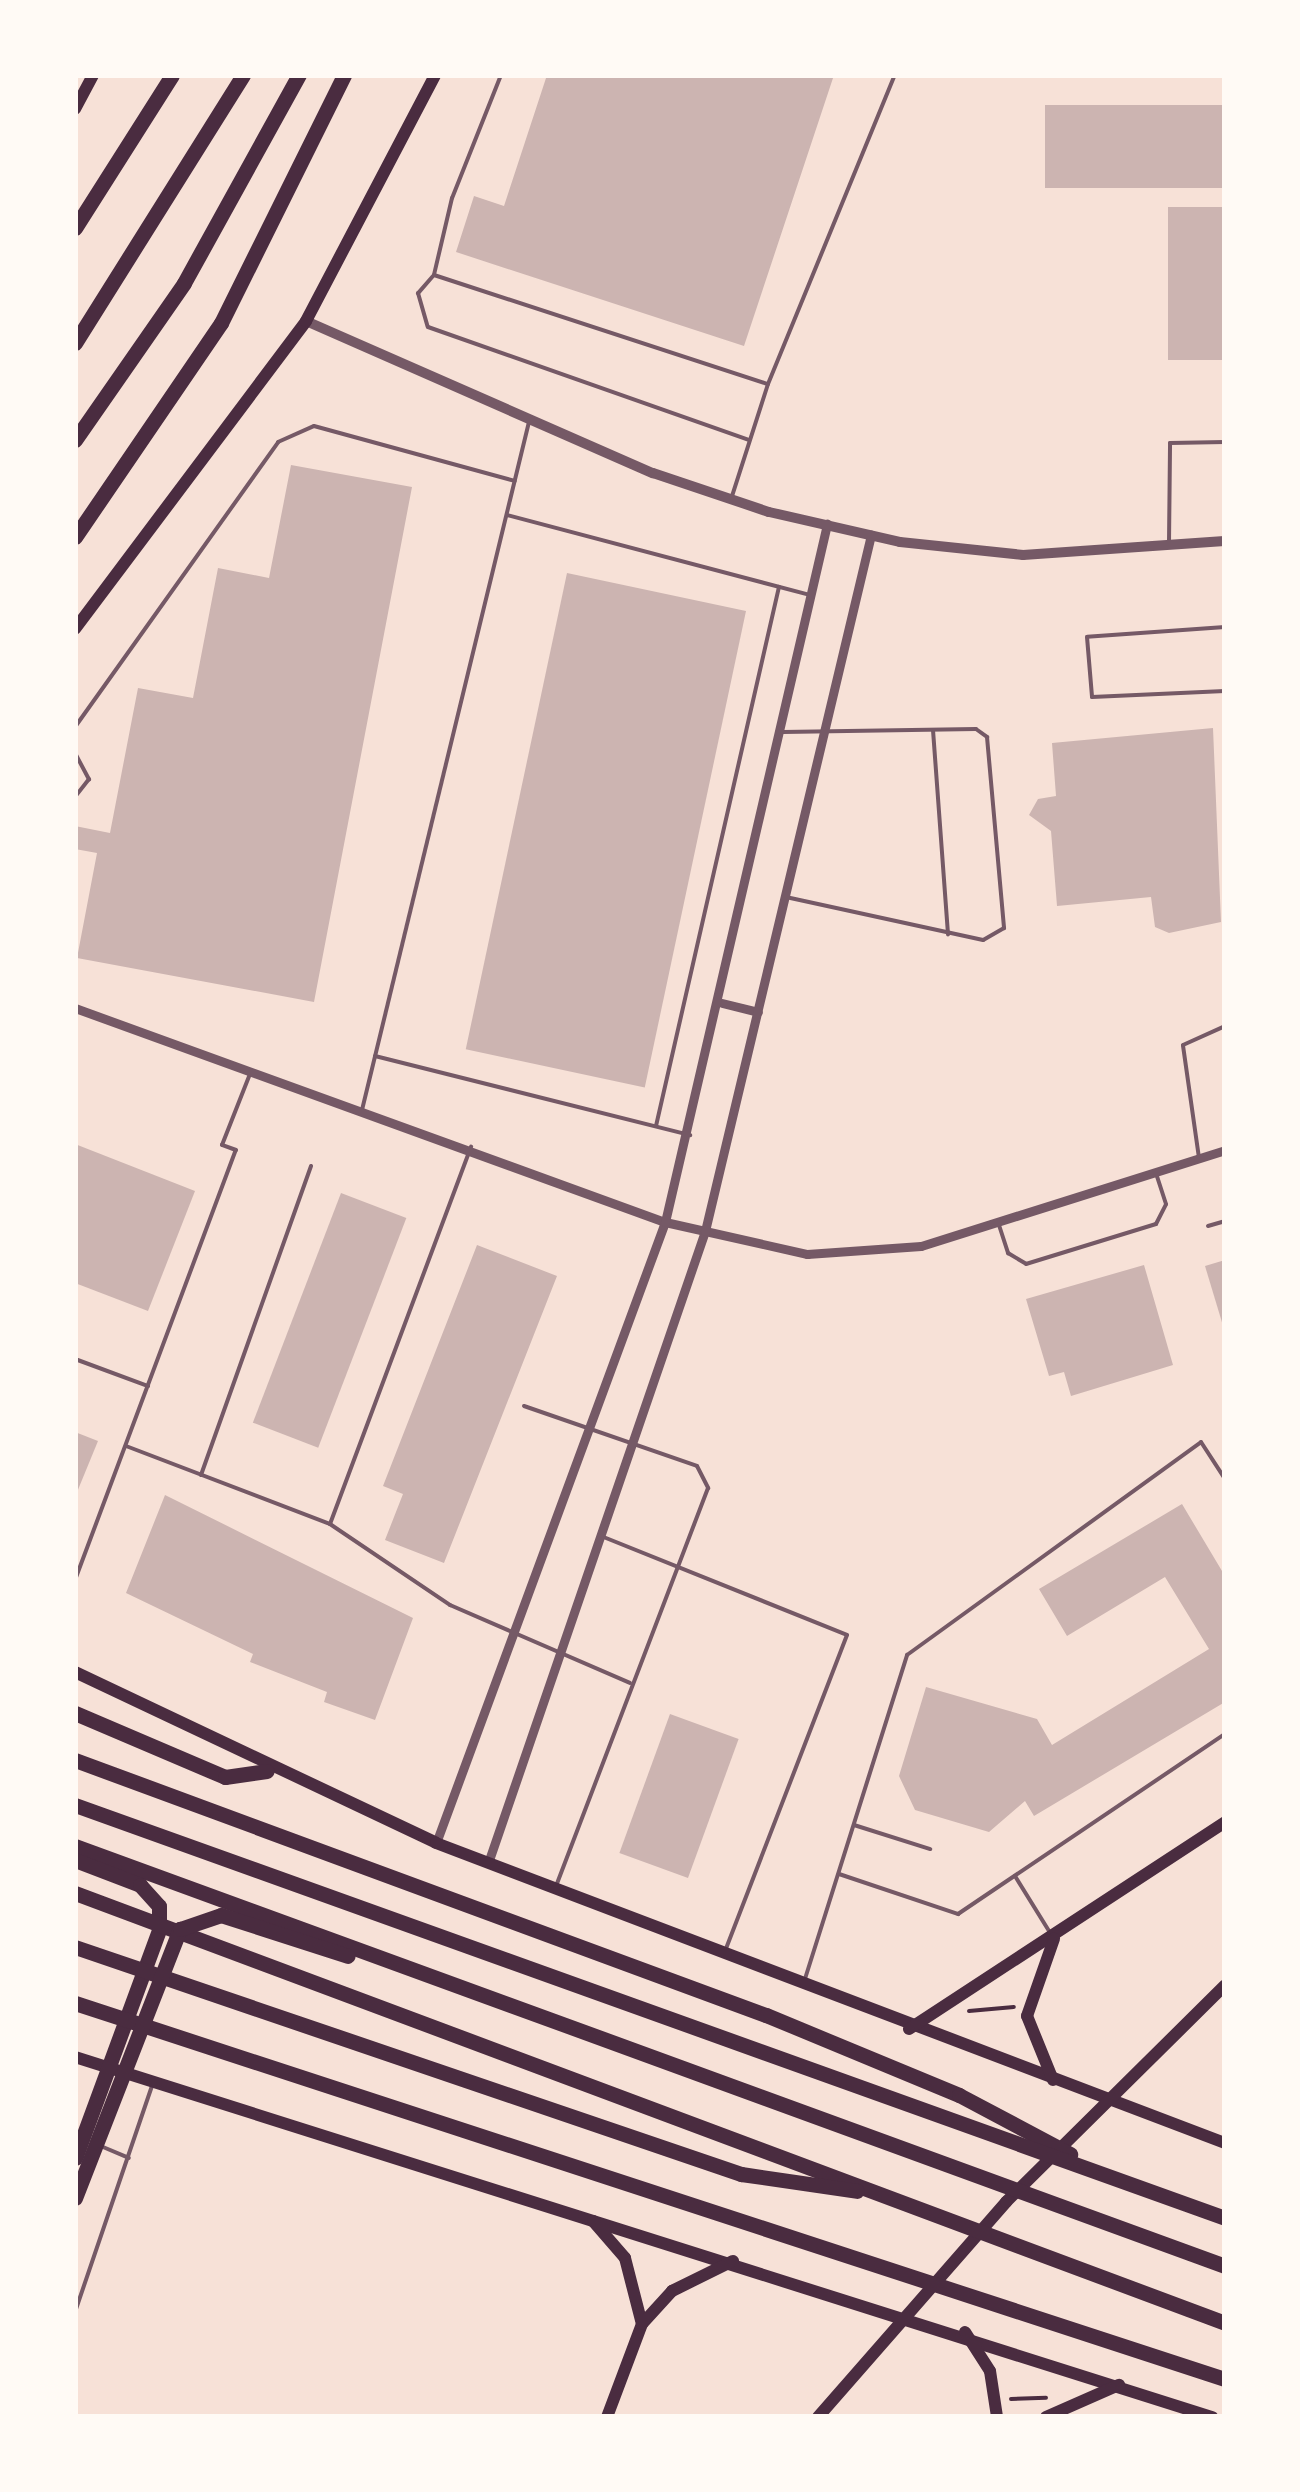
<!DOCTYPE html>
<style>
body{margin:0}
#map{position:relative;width:1300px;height:2492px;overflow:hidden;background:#f7e1d7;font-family:"Space Grotesk",sans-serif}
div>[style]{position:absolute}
.building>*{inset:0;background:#ccb4b1;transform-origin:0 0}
.path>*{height:4px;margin:-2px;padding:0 2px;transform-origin:2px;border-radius:2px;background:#4a2c40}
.service>*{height:4px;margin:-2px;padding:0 2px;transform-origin:2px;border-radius:2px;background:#755966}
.minor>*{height:9px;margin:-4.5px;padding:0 4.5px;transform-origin:4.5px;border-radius:4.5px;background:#755966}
.tertiary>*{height:10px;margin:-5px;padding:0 5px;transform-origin:5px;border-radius:5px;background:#755966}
.secondary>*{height:12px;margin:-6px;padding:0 6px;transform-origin:6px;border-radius:6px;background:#4a2c40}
.motorway>*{height:15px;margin:-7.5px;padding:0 7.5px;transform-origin:7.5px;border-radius:7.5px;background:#4a2c40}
span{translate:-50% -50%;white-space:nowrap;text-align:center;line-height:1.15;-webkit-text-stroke:8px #fffaf5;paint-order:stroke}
.frame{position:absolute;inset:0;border:78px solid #fffaf5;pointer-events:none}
</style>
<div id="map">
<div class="building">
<div style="clip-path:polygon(547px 75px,834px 75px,744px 346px,456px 252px,474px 196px,504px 206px)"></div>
<div style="left:1225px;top:105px;width:83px;height:180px;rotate:90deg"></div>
<div style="left:1225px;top:207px;width:153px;height:57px;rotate:90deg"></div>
<div style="clip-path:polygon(291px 465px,412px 487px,314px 1002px,77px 958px,97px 853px,75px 849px,75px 826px,110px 833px,138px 688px,193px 698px,218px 568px,269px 578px)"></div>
<div style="left:567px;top:573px;width:183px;height:487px;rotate:12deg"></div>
<div style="clip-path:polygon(1213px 728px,1221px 922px,1169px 933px,1155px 927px,1151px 897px,1057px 906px,1051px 831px,1029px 815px,1038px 799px,1056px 796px,1052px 743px)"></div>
<div style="clip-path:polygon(75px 1144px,195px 1191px,148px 1311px,75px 1283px)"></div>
<div style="left:341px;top:1193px;width:70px;height:246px;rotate:21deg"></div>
<div style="clip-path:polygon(477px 1245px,557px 1276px,444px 1563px,385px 1540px,403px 1494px,383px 1486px)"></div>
<div style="clip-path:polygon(1225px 1260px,1225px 1329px,1224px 1329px,1205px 1266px)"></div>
<div style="clip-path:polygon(1144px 1265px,1173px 1365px,1071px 1396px,1064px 1372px,1049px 1376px,1026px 1299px)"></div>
<div style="clip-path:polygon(75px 1432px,98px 1441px,75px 1497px)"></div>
<div style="clip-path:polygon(165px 1495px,413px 1618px,375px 1720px,324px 1702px,327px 1692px,250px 1662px,253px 1654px,126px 1593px)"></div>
<div style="clip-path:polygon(1182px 1504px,1225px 1576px,1225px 1702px,1034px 1816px,1025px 1801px,989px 1832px,915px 1810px,899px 1776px,926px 1687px,1037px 1719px,1052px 1745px,1209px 1649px,1165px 1577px,1067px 1636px,1039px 1589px)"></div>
<div style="left:670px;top:1714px;width:73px;height:148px;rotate:20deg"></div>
</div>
<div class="path">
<div style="left:969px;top:2011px;width:45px;rotate:-5.1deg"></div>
<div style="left:1011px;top:2399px;width:35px;rotate:-2deg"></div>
</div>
<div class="service">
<div style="left:501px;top:75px;width:132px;rotate:111.7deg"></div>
<div style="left:452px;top:198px;width:79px;rotate:103.2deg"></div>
<div style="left:434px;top:275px;width:351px;rotate:18.1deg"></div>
<div style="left:768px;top:384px;width:118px;rotate:107.8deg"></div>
<div style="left:433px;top:276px;width:23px;rotate:131deg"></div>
<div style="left:418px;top:293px;width:35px;rotate:74deg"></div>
<div style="left:428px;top:327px;width:340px;rotate:19.4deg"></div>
<div style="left:768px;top:384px;width:334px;rotate:-67.7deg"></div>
<div style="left:507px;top:515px;width:310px;rotate:14.8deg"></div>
<div style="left:1169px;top:543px;width:100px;rotate:-89.4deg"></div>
<div style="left:1170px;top:443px;width:55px;rotate:-1deg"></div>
<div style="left:1225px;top:627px;width:138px;rotate:175.9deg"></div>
<div style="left:1087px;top:637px;width:60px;rotate:85.2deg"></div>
<div style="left:1092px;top:697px;width:133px;rotate:-2.6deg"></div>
<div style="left:75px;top:727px;width:350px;rotate:-54.5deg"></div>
<div style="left:278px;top:442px;width:39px;rotate:-24deg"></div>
<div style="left:314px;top:426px;width:208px;rotate:15.3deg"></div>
<div style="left:933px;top:730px;width:205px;rotate:85.8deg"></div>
<div style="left:783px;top:732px;width:193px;rotate:-0.9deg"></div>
<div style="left:976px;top:729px;width:14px;rotate:36deg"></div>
<div style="left:987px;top:737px;width:192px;rotate:84.9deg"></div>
<div style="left:1004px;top:928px;width:24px;rotate:150deg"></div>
<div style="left:983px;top:940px;width:203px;rotate:-167.7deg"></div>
<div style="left:75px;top:753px;width:30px;rotate:62deg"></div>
<div style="left:89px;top:779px;width:23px;rotate:128deg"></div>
<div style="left:375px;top:1056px;width:325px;rotate:14.1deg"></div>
<div style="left:362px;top:1110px;width:708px;rotate:-76.36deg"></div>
<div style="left:656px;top:1126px;width:553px;rotate:-77.15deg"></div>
<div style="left:1199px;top:1158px;width:114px;rotate:-98.1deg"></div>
<div style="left:1183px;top:1045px;width:46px;rotate:-24.3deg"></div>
<div style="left:998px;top:1222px;width:33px;rotate:72deg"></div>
<div style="left:1008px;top:1253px;width:21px;rotate:31deg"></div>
<div style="left:1026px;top:1264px;width:136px;rotate:-17.1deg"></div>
<div style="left:1156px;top:1224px;width:22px;rotate:-63deg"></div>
<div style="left:1166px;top:1204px;width:32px;rotate:-108deg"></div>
<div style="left:1208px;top:1226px;width:18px;rotate:-16deg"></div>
<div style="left:75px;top:1359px;width:78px;rotate:20.3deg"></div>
<div style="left:524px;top:1406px;width:183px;rotate:19.1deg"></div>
<div style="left:697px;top:1466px;width:25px;rotate:63deg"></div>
<div style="left:708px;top:1488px;width:423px;rotate:110.9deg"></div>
<div style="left:126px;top:1446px;width:218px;rotate:20.9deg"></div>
<div style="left:330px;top:1524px;width:145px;rotate:34deg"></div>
<div style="left:450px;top:1605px;width:196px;rotate:23.4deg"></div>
<div style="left:201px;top:1475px;width:328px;rotate:-70.4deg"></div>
<div style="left:330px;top:1524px;width:403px;rotate:-69.5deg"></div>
<div style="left:601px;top:1536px;width:265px;rotate:21.9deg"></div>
<div style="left:847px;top:1635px;width:339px;rotate:111.1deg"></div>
<div style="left:75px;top:1580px;width:459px;rotate:-69.5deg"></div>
<div style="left:236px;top:1150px;width:15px;rotate:-160deg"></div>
<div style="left:222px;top:1145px;width:76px;rotate:-68.5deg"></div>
<div style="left:854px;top:1825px;width:80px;rotate:17.5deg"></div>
<div style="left:839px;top:1874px;width:126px;rotate:18.6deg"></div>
<div style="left:958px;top:1914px;width:322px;rotate:-34deg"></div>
<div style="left:1015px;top:1876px;width:65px;rotate:58.3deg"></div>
<div style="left:804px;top:1982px;width:343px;rotate:-72.5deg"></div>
<div style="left:907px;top:1655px;width:363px;rotate:-35.9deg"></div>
<div style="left:1201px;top:1442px;width:44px;rotate:57deg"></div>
<div style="left:103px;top:2147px;width:28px;rotate:23deg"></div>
<div style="left:75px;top:2312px;width:239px;rotate:-71.2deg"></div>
</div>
<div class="minor">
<div style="left:722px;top:1003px;width:37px;rotate:14deg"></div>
<div style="left:75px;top:1008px;width:628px;rotate:19.94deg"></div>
<div style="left:665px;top:1222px;width:146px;rotate:12.7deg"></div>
<div style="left:807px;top:1254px;width:114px;rotate:-4deg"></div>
<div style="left:921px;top:1246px;width:319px;rotate:-17.5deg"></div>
<div style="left:436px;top:1843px;width:662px;rotate:-69.76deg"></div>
<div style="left:665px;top:1222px;width:717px;rotate:-76.93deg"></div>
<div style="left:488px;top:1863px;width:668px;rotate:-71.05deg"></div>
<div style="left:705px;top:1231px;width:716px;rotate:-76.59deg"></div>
</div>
<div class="tertiary">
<div style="left:306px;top:321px;width:379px;rotate:23.7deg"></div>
<div style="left:653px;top:473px;width:122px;rotate:18.6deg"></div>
<div style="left:769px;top:512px;width:134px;rotate:12.9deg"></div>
<div style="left:900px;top:542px;width:124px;rotate:6deg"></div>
<div style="left:1023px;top:555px;width:202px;rotate:-4deg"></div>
</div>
<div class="secondary">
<div style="left:75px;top:109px;width:38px;rotate:-62deg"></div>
<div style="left:75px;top:629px;width:385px;rotate:-53.1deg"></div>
<div style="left:306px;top:321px;width:278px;rotate:-62.3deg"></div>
<div style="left:75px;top:1672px;width:399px;rotate:25.3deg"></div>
<div style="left:436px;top:1843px;width:844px;rotate:20.82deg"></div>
<div style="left:909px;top:2029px;width:378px;rotate:-33.2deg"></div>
<div style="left:75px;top:2057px;width:1193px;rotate:17.57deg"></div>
<div style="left:1053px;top:2080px;width:69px;rotate:-112.1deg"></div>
<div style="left:1027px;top:2016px;width:82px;rotate:-70.7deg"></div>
<div style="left:593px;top:2221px;width:49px;rotate:49.1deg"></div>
<div style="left:625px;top:2258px;width:68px;rotate:75.6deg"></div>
<div style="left:965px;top:2332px;width:46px;rotate:57.3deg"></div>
<div style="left:990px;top:2371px;width:47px;rotate:81.3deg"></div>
<div style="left:607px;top:2417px;width:99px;rotate:-69.4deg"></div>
<div style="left:642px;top:2324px;width:45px;rotate:-47.7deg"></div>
<div style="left:672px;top:2291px;width:68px;rotate:-26.2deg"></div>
<div style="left:818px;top:2417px;width:286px;rotate:-48.8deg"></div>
<div style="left:1006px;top:2202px;width:308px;rotate:-44.7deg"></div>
<div style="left:1046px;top:2417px;width:80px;rotate:-23.7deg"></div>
</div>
<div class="motorway">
<div style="left:75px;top:228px;width:181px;rotate:-57.6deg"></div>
<div style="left:75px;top:343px;width:316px;rotate:-57.9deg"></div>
<div style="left:75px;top:440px;width:191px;rotate:-55.2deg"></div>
<div style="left:184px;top:283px;width:238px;rotate:-61.1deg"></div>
<div style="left:75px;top:537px;width:259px;rotate:-55.7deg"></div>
<div style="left:221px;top:323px;width:277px;rotate:-63.6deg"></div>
<div style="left:75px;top:1713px;width:163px;rotate:23.1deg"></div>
<div style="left:225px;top:1777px;width:42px;rotate:-8.1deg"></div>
<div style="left:75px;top:1760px;width:737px;rotate:20.26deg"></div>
<div style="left:766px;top:2015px;width:209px;rotate:22.5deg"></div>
<div style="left:959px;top:2095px;width:126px;rotate:28deg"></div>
<div style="left:75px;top:1805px;width:1222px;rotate:19.75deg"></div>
<div style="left:75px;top:1846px;width:1224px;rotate:20.06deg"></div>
<div style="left:75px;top:1860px;width:70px;rotate:21deg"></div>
<div style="left:140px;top:1885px;width:28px;rotate:48deg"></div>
<div style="left:159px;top:1906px;width:24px;rotate:90deg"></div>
<div style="left:159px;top:1930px;width:243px;rotate:110.2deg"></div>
<div style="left:75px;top:1893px;width:1228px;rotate:20.5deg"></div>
<div style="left:75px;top:1947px;width:704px;rotate:18.82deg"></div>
<div style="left:741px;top:2174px;width:117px;rotate:8.3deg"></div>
<div style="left:75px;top:2003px;width:1210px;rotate:18.11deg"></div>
<div style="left:75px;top:2198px;width:289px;rotate:-68.7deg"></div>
<div style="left:180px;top:1929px;width:43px;rotate:-18.9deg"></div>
<div style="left:221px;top:1915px;width:133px;rotate:17.9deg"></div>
</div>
<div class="frame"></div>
</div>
